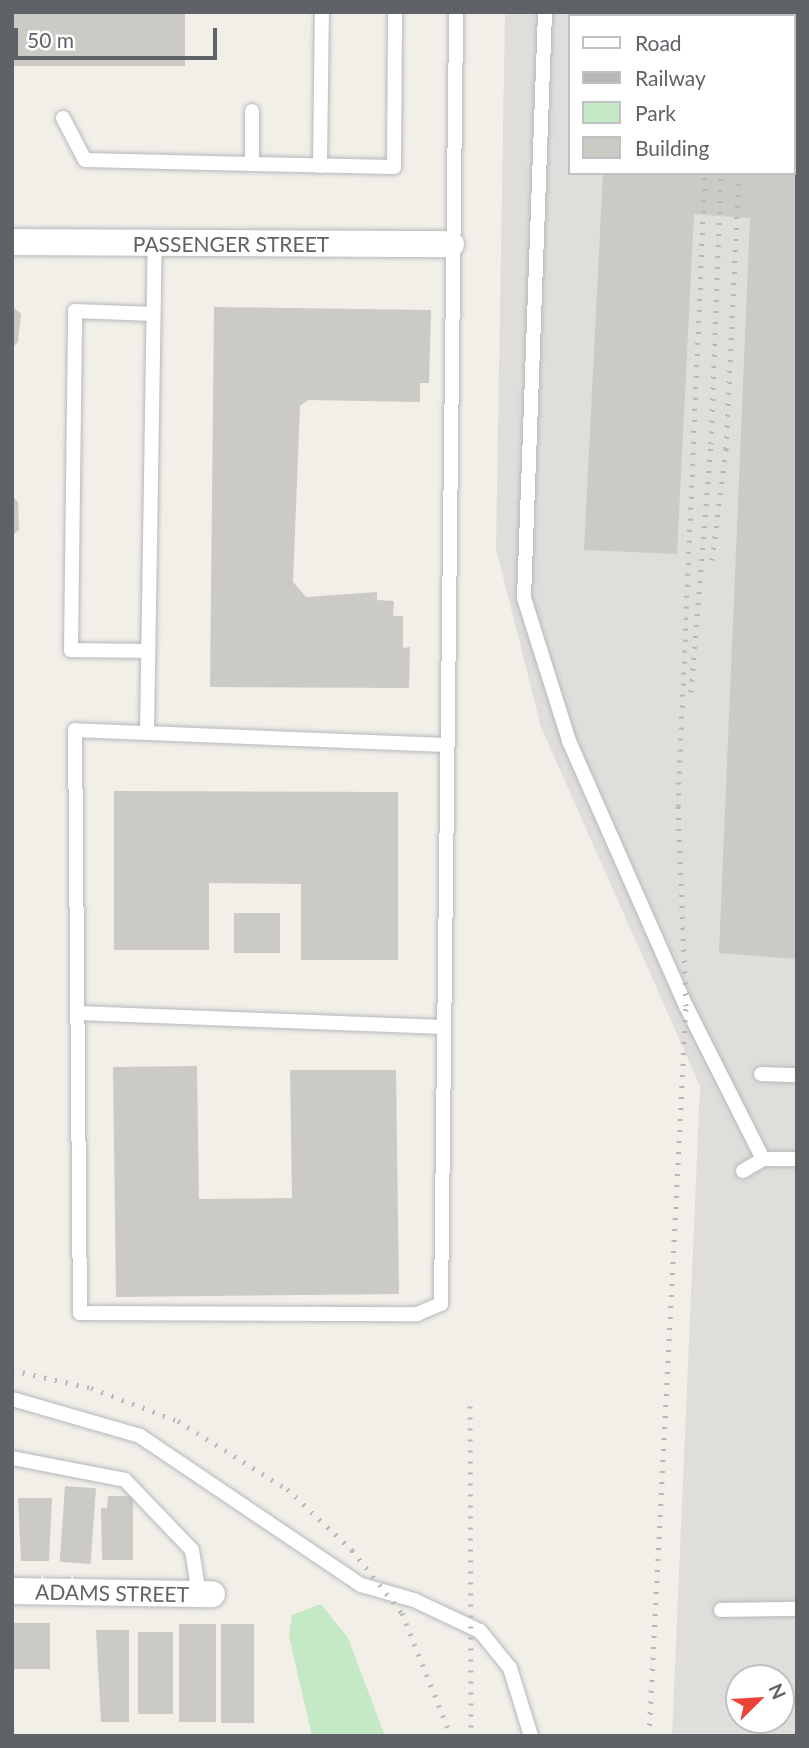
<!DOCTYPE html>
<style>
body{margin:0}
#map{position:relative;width:809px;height:1748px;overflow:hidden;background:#f1efe8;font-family:Lato,sans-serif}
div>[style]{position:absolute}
.industrial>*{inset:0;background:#e0deda}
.green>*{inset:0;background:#c5e8c5}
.building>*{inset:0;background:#cccac5;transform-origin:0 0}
.roads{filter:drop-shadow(0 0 2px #b5b8bc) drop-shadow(0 0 2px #b5b8bc)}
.lane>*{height:14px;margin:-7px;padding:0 7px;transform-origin:7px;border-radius:7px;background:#fff}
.street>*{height:26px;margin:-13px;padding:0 13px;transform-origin:13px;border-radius:13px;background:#fff}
.rail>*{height:5px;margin-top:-2.5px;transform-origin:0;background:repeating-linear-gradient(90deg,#b6b7b8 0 2px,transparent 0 11px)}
span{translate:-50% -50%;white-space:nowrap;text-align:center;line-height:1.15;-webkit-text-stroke:6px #fff;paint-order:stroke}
.street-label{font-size:21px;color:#5f6368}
.frame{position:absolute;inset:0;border:14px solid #5f6368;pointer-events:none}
.legend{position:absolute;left:568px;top:14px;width:228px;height:161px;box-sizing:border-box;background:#fff;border:2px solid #bfc1c3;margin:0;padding:9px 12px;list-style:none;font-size:21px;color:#5f6368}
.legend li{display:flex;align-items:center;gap:14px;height:35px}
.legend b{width:35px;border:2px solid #bfc1c3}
.north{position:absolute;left:725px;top:1664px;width:70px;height:70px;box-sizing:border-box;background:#fff;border:2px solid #bfc1c3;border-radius:50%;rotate:66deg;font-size:19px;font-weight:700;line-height:28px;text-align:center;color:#5f6368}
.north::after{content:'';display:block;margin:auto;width:24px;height:32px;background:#ea4335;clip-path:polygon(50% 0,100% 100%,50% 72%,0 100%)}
.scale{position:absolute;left:14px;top:28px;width:203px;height:32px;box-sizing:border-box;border:4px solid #5f6368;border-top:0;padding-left:9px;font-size:21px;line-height:24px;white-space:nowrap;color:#5f6368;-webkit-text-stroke:5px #fff;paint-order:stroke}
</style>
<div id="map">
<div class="industrial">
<div style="clip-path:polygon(evenodd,505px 12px,797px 12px,797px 1736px,672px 1736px,700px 1086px,541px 727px,496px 549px,505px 12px,569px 16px,793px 16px,793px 173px,569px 173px,569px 16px,505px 12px,739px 1678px,781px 1678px,781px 1720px,739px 1720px,739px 1678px)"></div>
</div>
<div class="green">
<div style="clip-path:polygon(321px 1604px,348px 1638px,385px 1736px,312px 1736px,289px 1636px,292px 1615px)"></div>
</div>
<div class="building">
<div style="left:12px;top:12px;width:173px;height:54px"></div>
<div style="clip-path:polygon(611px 12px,797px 12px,797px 959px,719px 953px,750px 218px,694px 214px,677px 554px,584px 550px,603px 173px,793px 173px,793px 16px)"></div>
<div style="clip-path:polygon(12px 306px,21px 314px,18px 342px,12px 348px)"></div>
<div style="clip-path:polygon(214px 307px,431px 310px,429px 383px,420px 383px,420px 402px,308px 400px,300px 406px,293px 582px,306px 597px,377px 592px,377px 600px,394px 601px,393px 616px,403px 616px,403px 648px,410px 647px,409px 688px,210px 687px)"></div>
<div style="clip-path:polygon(12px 496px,18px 502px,19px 530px,12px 536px)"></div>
<div style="clip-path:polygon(114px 791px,398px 792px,398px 960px,301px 960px,301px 884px,209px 883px,209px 950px,114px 950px)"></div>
<div style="left:234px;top:913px;width:46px;height:40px"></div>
<div style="clip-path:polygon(197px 1066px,199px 1199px,292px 1198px,290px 1070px,396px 1070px,399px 1294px,116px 1297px,113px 1067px)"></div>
<div style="left:65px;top:1486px;width:31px;height:76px;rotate:4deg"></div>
<div style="clip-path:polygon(108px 1496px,133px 1496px,133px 1560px,102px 1560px,101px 1508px,107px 1508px)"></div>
<div style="clip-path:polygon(18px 1498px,52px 1498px,49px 1561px,21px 1561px)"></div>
<div style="left:12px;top:1623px;width:38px;height:46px"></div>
<div style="left:179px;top:1624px;width:37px;height:98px"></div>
<div style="left:221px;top:1624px;width:33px;height:99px"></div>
<div style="clip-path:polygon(96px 1630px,129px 1630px,129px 1722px,101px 1722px)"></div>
<div style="left:138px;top:1632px;width:35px;height:82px"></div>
</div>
<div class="roads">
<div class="lane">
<div style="left:545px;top:12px;width:586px;rotate:92.05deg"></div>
<div style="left:524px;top:598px;width:150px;rotate:72.5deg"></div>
<div style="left:569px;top:741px;width:290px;rotate:66.2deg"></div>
<div style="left:686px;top:1006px;width:171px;rotate:63.3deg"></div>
<div style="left:763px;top:1159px;width:34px"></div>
<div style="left:63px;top:118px;width:47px;rotate:62.4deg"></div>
<div style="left:85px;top:160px;width:167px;rotate:1.4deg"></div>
<div style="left:252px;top:164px;width:53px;rotate:-90deg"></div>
<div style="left:252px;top:164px;width:142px;rotate:1.2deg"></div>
<div style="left:394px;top:167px;width:155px;rotate:-89.6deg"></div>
<div style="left:320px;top:166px;width:154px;rotate:-89.3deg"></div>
<div style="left:148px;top:651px;width:77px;rotate:-179.3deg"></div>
<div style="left:71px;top:650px;width:339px;rotate:-89.3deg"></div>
<div style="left:75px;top:311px;width:78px;rotate:2.2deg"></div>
<div style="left:147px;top:733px;width:488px;rotate:-89.1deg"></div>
<div style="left:445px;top:745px;width:370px;rotate:-177.7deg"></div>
<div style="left:75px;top:730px;width:583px;rotate:89.51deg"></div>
<div style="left:80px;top:1313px;width:337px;rotate:0.2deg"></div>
<div style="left:417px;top:1314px;width:26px;rotate:-23deg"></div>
<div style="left:441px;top:1304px;width:1292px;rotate:-89.33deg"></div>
<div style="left:78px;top:1013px;width:365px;rotate:2.2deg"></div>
<div style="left:761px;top:1074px;width:36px;rotate:2deg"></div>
<div style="left:743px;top:1171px;width:23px;rotate:-31deg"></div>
<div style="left:12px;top:1399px;width:133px;rotate:16.1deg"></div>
<div style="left:140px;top:1436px;width:267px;rotate:34deg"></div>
<div style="left:361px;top:1585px;width:55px;rotate:15.8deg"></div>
<div style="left:414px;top:1600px;width:73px;rotate:25.2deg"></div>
<div style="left:480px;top:1631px;width:48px;rotate:51deg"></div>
<div style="left:510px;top:1668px;width:71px;rotate:72.8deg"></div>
<div style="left:12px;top:1458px;width:115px;rotate:11deg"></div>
<div style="left:125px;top:1480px;width:97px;rotate:46.3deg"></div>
<div style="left:192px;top:1550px;width:45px;rotate:81deg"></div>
<div style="left:721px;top:1610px;width:76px;rotate:-0.8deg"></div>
</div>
<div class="street">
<div style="left:12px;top:242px;width:439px;rotate:0.3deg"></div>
<div style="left:12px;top:1591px;width:200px;rotate:0.9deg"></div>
</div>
</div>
<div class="rail">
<div style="left:712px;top:16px;width:4px;rotate:-76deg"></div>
<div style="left:729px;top:16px;width:4px;rotate:-90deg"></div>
<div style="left:747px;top:16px;width:4px;rotate:-90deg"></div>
<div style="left:712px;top:560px;width:112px;rotate:-82.8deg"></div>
<div style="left:726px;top:449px;width:276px;rotate:-87.3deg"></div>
<div style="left:691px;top:692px;width:249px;rotate:-85.4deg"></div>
<div style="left:711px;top:444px;width:271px;rotate:-87.9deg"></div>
<div style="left:12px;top:1370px;width:81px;rotate:12.8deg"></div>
<div style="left:91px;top:1388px;width:93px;rotate:20.8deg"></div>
<div style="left:178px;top:1421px;width:128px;rotate:32deg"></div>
<div style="left:287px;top:1489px;width:89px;rotate:43.2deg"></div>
<div style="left:352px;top:1550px;width:80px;rotate:51.6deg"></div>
<div style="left:402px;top:1613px;width:132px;rotate:68.3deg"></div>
<div style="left:470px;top:1406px;width:330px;rotate:89.8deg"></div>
<div style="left:649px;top:1736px;width:731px;rotate:-87.1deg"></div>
<div style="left:686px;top:1006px;width:200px;rotate:-92.3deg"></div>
<div style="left:678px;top:806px;width:634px;rotate:-87.56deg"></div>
</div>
<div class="street-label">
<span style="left:231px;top:244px">PASSENGER STREET</span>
<span style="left:112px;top:1593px;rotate:1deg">ADAMS STREET</span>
</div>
<div class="frame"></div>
<ul class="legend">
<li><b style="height:9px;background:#fff"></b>Road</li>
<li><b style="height:9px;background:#b6b7b8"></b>Railway</li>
<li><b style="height:19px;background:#c5e8c5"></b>Park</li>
<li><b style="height:19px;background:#cccac5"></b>Building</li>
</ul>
<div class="north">N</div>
<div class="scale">50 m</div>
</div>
